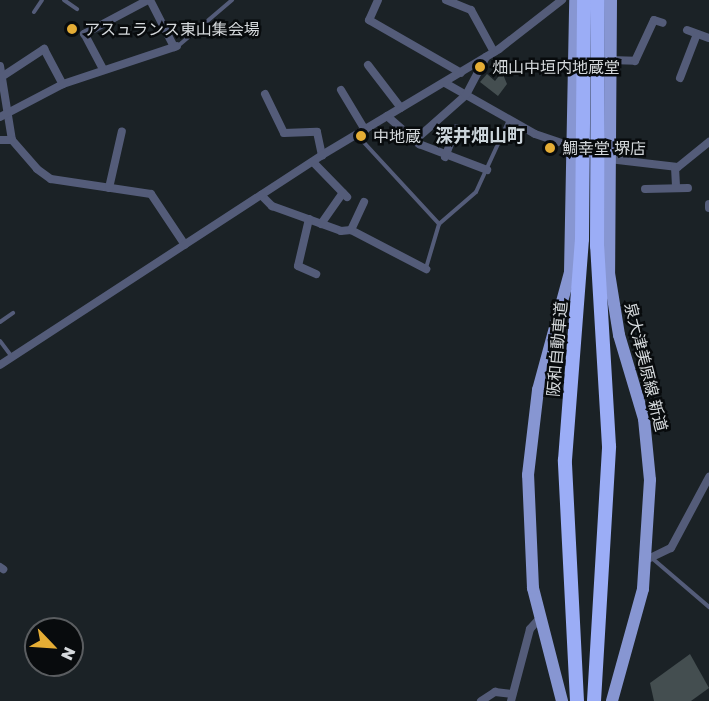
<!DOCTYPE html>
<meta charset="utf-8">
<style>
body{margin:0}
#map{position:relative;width:709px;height:701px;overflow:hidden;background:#1b2226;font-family:"Golos Text","Noto Sans JP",sans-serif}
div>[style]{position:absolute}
.building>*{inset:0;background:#444e50}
.lane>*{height:4px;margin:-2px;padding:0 2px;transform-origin:2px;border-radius:2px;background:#545c79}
.street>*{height:8px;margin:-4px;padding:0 4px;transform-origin:4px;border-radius:4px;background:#545c79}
.primary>*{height:12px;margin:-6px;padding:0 6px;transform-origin:6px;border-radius:6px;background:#8796d2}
.highway>*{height:14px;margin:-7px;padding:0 7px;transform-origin:7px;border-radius:7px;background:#9badf6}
.dots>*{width:16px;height:16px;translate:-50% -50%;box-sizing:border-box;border:3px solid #080b0d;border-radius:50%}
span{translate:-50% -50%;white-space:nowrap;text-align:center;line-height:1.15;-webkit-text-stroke:5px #080b0d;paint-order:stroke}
.poi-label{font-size:16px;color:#d5d9dc}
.left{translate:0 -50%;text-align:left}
.street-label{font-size:16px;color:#d5d9dc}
.neighbourhood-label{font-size:18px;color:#cbd4da;font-weight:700}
.north{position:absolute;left:24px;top:617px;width:60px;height:60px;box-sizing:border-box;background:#080b0d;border:2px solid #5a5d60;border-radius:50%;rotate:115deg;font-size:16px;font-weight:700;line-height:24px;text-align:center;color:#d5d9dc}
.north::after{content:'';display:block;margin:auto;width:21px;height:27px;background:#e5ad35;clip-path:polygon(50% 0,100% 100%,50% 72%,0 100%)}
</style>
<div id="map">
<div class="building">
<div style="clip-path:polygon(502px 72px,507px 84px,498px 96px,480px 82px,487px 74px,495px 81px)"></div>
<div style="clip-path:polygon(690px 654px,709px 688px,691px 701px,654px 701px,650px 683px)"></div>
</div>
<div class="lane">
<div style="left:64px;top:0;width:16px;rotate:35deg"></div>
<div style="left:34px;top:12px;width:14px;rotate:-56deg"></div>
<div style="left:178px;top:46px;width:71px;rotate:-40.4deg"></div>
<div style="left:357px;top:135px;width:121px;rotate:47.3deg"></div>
<div style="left:426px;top:268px;width:46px;rotate:-73.5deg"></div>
<div style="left:439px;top:224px;width:49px;rotate:-40.9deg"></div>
<div style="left:476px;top:192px;width:79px;rotate:-65.4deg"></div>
<div style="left:0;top:322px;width:16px;rotate:-35deg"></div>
<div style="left:0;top:341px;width:20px;rotate:53deg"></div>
<div style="left:653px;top:559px;width:74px;rotate:40.6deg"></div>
</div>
<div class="street">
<div style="left:150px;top:0;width:53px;rotate:62.9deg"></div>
<div style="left:378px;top:0;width:22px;rotate:114deg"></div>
<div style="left:369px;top:20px;width:106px;rotate:29.9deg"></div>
<div style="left:446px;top:0;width:27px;rotate:22deg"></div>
<div style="left:471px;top:10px;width:48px;rotate:61.3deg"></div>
<div style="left:687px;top:30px;width:23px;rotate:20deg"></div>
<div style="left:610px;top:60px;width:25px;rotate:2deg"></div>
<div style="left:635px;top:61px;width:45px;rotate:-65.1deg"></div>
<div style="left:654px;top:20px;width:9px;rotate:18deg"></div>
<div style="left:368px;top:65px;width:54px;rotate:52.5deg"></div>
<div style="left:0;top:66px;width:75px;rotate:80.8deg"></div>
<div style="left:12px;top:140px;width:38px;rotate:49deg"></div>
<div style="left:37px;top:169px;width:17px;rotate:36deg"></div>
<div style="left:51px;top:179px;width:101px;rotate:8.5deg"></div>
<div style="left:151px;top:194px;width:61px;rotate:56.3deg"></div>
<div style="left:103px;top:69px;width:40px;rotate:-118deg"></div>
<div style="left:84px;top:34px;width:72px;rotate:-28deg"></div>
<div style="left:0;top:78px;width:53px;rotate:-33.4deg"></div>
<div style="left:44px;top:49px;width:40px;rotate:62deg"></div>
<div style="left:63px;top:84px;width:71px;rotate:152.4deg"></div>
<div style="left:680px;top:78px;width:47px;rotate:-68.9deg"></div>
<div style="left:445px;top:83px;width:103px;rotate:29.5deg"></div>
<div style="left:535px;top:134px;width:78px;rotate:18.7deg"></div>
<div style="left:609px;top:159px;width:69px;rotate:6.6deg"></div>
<div style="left:678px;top:167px;width:40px;rotate:-39deg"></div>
<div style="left:63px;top:84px;width:120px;rotate:-18.4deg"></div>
<div style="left:341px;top:90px;width:47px;rotate:59deg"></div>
<div style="left:265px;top:94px;width:43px;rotate:64deg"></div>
<div style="left:284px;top:133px;width:33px;rotate:-2deg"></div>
<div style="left:317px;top:132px;width:24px;rotate:78deg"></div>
<div style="left:387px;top:116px;width:43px;rotate:41.2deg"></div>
<div style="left:419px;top:144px;width:73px;rotate:20.9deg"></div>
<div style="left:0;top:140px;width:12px"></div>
<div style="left:414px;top:141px;width:69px;rotate:-41.5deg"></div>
<div style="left:466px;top:95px;width:43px;rotate:-62.2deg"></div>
<div style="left:445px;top:157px;width:31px;rotate:-69deg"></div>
<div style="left:313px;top:162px;width:49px;rotate:45.8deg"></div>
<div style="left:675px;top:167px;width:21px;rotate:87deg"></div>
<div style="left:109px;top:188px;width:58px;rotate:-77.2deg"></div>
<div style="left:645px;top:189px;width:43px;rotate:-1.3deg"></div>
<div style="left:261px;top:195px;width:16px;rotate:45deg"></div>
<div style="left:272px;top:206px;width:73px;rotate:19.9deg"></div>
<div style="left:341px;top:231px;width:10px;rotate:-6deg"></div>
<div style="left:351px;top:230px;width:85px;rotate:27.5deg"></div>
<div style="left:709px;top:204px;width:4px;rotate:90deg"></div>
<div style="left:309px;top:219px;width:48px;rotate:103.2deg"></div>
<div style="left:298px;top:266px;width:20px;rotate:24deg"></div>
<div style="left:321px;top:224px;width:38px;rotate:-55deg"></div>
<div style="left:351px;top:230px;width:31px;rotate:-65deg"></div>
<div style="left:0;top:365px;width:384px;rotate:-33.1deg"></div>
<div style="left:322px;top:155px;width:206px;rotate:-30.9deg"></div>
<div style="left:499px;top:49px;width:80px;rotate:-37.9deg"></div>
<div style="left:648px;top:559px;width:25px;rotate:-26deg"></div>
<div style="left:671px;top:548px;width:81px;rotate:-61.8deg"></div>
<div style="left:0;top:567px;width:4px;rotate:34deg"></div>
<div style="left:481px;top:701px;width:17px;rotate:-33deg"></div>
<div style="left:495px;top:692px;width:16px;rotate:7deg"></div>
<div style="left:511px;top:701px;width:74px;rotate:-75.2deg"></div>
<div style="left:530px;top:629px;width:13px;rotate:-48deg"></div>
</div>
<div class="primary">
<div style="left:611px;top:0;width:273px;rotate:90.4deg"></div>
<div style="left:609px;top:273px;width:63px;rotate:80.8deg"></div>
<div style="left:619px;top:335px;width:88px;rotate:73.4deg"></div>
<div style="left:644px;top:419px;width:61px;rotate:84.4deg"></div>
<div style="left:650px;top:480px;width:109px;rotate:93.7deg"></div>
<div style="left:643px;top:589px;width:116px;rotate:105.5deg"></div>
<div style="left:562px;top:701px;width:117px;rotate:-104.4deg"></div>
<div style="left:533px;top:588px;width:113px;rotate:-92.5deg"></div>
<div style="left:528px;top:475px;width:86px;rotate:-83.3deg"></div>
<div style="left:538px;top:390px;width:122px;rotate:-74.8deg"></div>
<div style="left:570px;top:272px;width:272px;rotate:-88.9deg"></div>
</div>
<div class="highway">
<div style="left:577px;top:701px;width:241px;rotate:-92.9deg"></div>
<div style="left:565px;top:460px;width:222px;rotate:-85.6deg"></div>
<div style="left:582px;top:239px;width:239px;rotate:-89.5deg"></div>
<div style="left:594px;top:701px;width:255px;rotate:-86.6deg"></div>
<div style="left:609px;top:446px;width:200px;rotate:-93.4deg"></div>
<div style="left:597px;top:246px;width:246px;rotate:-89.8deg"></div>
</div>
<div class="dots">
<div style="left:72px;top:29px;background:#e5ad35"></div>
<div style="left:480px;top:67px;background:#e5ad35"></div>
<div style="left:361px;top:136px;background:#e5ad35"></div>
<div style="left:550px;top:148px;background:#e5ad35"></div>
</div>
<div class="poi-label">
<span class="left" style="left:84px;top:29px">アスュランス東山集会場</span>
<span class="left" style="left:492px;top:67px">畑山中垣内地蔵堂</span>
<span class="left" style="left:373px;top:136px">中地蔵</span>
<span class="left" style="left:562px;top:148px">鯛幸堂 堺店</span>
</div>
<div class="street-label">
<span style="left:557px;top:349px;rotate:-85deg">阪和自動車道</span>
<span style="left:646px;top:367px;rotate:76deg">泉大津美原線 新道</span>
</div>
<div class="neighbourhood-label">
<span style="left:480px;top:135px">深井畑山町</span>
</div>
<div class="north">N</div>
</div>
